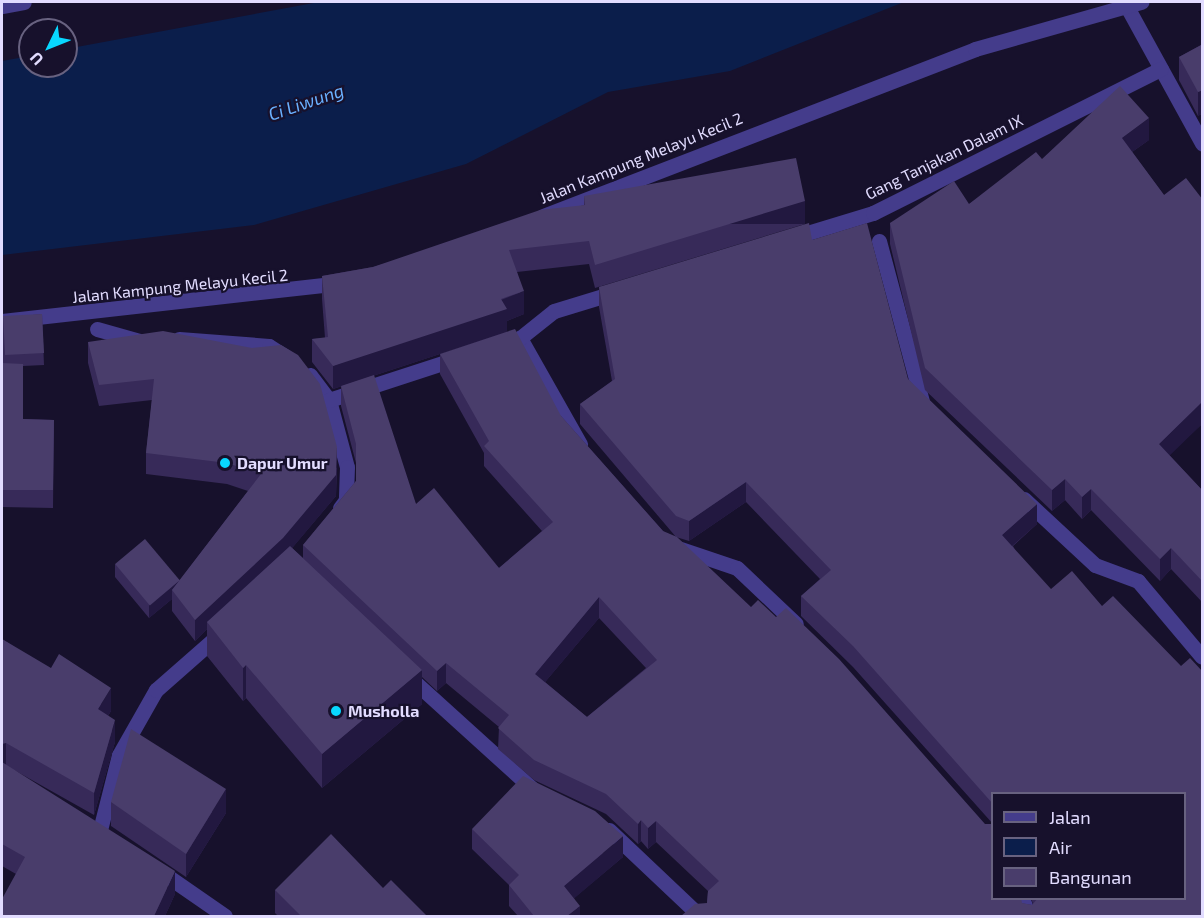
<!DOCTYPE html>
<style>
body{margin:0}
#map{position:relative;width:1204px;height:918px;overflow:hidden;background:#17112c;font-family:"Exo 2",sans-serif}
div>[style]{position:absolute}
.water>*{inset:0;background:#0b1e4b}
.minor>*{height:15px;margin:-7.5px;padding:0 7.5px;transform-origin:7.5px;border-radius:7.5px;background:#443c8b}
.tertiary>*{height:15px;margin:-7.5px;padding:0 7.5px;transform-origin:7.5px;border-radius:7.5px;background:#443c8b}
.wall>*{inset:0;background:#372a59}
.shaded-wall>*{inset:0;background:#221840;transform-origin:0 0}
.building>*{inset:0;background:#493d6b;transform-origin:0 0}
.dots>*{width:16px;height:16px;translate:-50% -50%;box-sizing:border-box;border:3px solid #17112c;border-radius:50%}
span{translate:-50% -50%;white-space:nowrap;text-align:center;line-height:1.15;-webkit-text-stroke:4.5px #17112c;paint-order:stroke}
.street-label{font-size:16px;color:#e2dcff}
.poi-label{font-size:16px;color:#e2dcff;font-weight:700}
.left{translate:0 -50%;text-align:left}
.water-label{font-size:18px;color:#6ab0ff;font-style:italic}
.frame{position:absolute;inset:0;border:3px solid #e2dcff;pointer-events:none}
.legend{position:absolute;left:991px;top:792px;width:195px;height:108px;box-sizing:border-box;background:#17112c;border:2px solid #686280;margin:0;padding:8px 10px;list-style:none;font-size:18px;color:#e2dcff}
.legend li{display:flex;align-items:center;gap:12px;height:30px}
.legend b{width:30px;border:2px solid #686280}
.north{position:absolute;left:18px;top:18px;width:60px;height:60px;box-sizing:border-box;background:#17112c;border:2px solid #686280;border-radius:50%;rotate:227deg;font-size:16px;font-weight:700;line-height:24px;text-align:center;color:#e2dcff}
.north::after{content:'';display:block;margin:auto;width:21px;height:27px;background:#08d7ff;clip-path:polygon(50% 0,100% 100%,50% 72%,0 100%)}
</style>
<div id="map">
<div class="water">
<div style="clip-path:polygon(319px 2px,904px 2px,730px 71px,608px 92px,466px 164px,254px 225px,2px 255px,2px 61px,30px 56px,30px 66px,66px 66px,66px 49px)"></div>
</div>
<div class="minor">
<div style="left:1126px;top:5px;width:158px;rotate:61.2deg"></div>
<div style="left:791px;top:238px;width:86px;rotate:-17deg"></div>
<div style="left:873px;top:213px;width:322px;rotate:-26.6deg"></div>
<div style="left:879px;top:241px;width:167px;rotate:75deg"></div>
<div style="left:97px;top:329px;width:45px;rotate:15.6deg"></div>
<div style="left:520px;top:338px;width:122px;rotate:60.5deg"></div>
<div style="left:179px;top:339px;width:90px;rotate:4.4deg"></div>
<div style="left:269px;top:346px;width:20px;rotate:33deg"></div>
<div style="left:501px;top:344px;width:20px;rotate:-18deg"></div>
<div style="left:520px;top:338px;width:43px;rotate:-38.5deg"></div>
<div style="left:554px;top:311px;width:65px;rotate:-17deg"></div>
<div style="left:310px;top:375px;width:31px;rotate:53deg"></div>
<div style="left:329px;top:400px;width:69px;rotate:75deg"></div>
<div style="left:347px;top:467px;width:33px;rotate:92deg"></div>
<div style="left:346px;top:500px;width:10px;rotate:127deg"></div>
<div style="left:329px;top:400px;width:136px;rotate:-18deg"></div>
<div style="left:1024px;top:499px;width:97px;rotate:42.9deg"></div>
<div style="left:1095px;top:565px;width:46px;rotate:20.4deg"></div>
<div style="left:1138px;top:581px;width:99px;rotate:49.9deg"></div>
<div style="left:675px;top:547px;width:65px;rotate:18.7deg"></div>
<div style="left:737px;top:568px;width:81px;rotate:43.5deg"></div>
<div style="left:407px;top:675px;width:173px;rotate:42.2deg"></div>
<div style="left:100px;top:830px;width:77px;rotate:-75.8deg"></div>
<div style="left:119px;top:755px;width:75px;rotate:-60.4deg"></div>
<div style="left:156px;top:690px;width:88px;rotate:-41.3deg"></div>
<div style="left:609px;top:830px;width:125px;rotate:43.4deg"></div>
<div style="left:160px;top:871px;width:79px;rotate:34.7deg"></div>
<div style="left:1022px;top:898px;width:19px;rotate:69deg"></div>
</div>
<div class="tertiary">
<div style="left:2px;top:6px;width:22px;rotate:-10deg"></div>
<div style="left:543px;top:216px;width:463px;rotate:-21.1deg"></div>
<div style="left:975px;top:49px;width:173px;rotate:-15.8deg"></div>
<div style="left:2px;top:321px;width:341px;rotate:-6.4deg"></div>
</div>
<div class="wall">
<div style="clip-path:polygon(1203px 44px,1203px 113px,1198px 116px,1179px 80px,1179px 57px)"></div>
<div style="clip-path:polygon(1149px 140px,1132px 152px,1164px 195px,1203px 200px,1203px 423px,1169px 455px,1203px 491px,1203px 603px,1171px 569px,1160px 581px,1091px 510px,1082px 519px,1065px 500px,1052px 511px,925px 390px,890px 244px,890px 223px,969px 204px,1042px 159px)"></div>
<div style="clip-path:polygon(584px 196px,805px 224px,595px 288px,589px 264px,517px 272px,524px 314px,507px 321px,507px 332px,333px 389px,312px 362px,312px 339px,325px 338px,322px 299px,322px 276px,373px 267px,584px 205px)"></div>
<div style="clip-path:polygon(evenodd,812px 240px,908px 379px,1037px 524px,1013px 546px,1203px 916px,707px 903px,708px 891px,656px 842px,648px 849px,641px 841px,638px 844px,606px 814px,534px 780px,498px 749px,499px 727px,446px 683px,437px 691px,422px 677px,422px 704px,322px 788px,246px 698px,243px 701px,207px 656px,207px 629px,195px 641px,172px 611px,172px 599px,149px 618px,115px 577px,115px 564px,180px 580px,248px 491px,227px 484px,146px 474px,146px 453px,152px 400px,99px 406px,88px 363px,88px 342px,337px 468px,336px 496px,292px 548px,303px 558px,303px 545px,356px 481px,356px 463px,341px 406px,341px 386px,416px 504px,499px 568px,542px 531px,484px 466px,484px 453px,440px 374px,440px 354px,561px 416px,663px 531px,993px 898px,1032px 905px,1033px 904px,1031px 898px,1185px 898px,993px 794px,993px 824px,853px 667px,801px 616px,801px 596px,820px 579px,746px 502px,689px 541px,676px 537px,580px 424px,580px 404px,612px 381px,599px 307px,599px 287px,812px 240px,599px 618px,646px 668px,587px 717px,545px 682px,599px 618px)"></div>
<div style="clip-path:polygon(42px 314px,44px 365px,23px 366px,23px 419px,54px 420px,53px 508px,2px 507px,2px 363px,3px 363px,3px 318px)"></div>
<div style="clip-path:polygon(2px 639px,111px 711px,108px 716px,115px 742px,94px 815px,14px 770px,175px 894px,165px 916px,2px 916px,16px 874px,2px 866px)"></div>
<div style="clip-path:polygon(111px 802px,226px 813px,186px 877px,111px 826px)"></div>
<div style="clip-path:polygon(472px 829px,623px 857px,574px 898px,580px 916px,518px 916px,509px 906px,509px 885px,472px 849px)"></div>
<div style="clip-path:polygon(383px 888px,427px 916px,278px 916px,275px 913px,275px 890px)"></div>
</div>
<div class="shaded-wall">
<div style="clip-path:polygon(1203px 90px,1203px 113px,1198px 116px,1198px 92px)"></div>
<div style="clip-path:polygon(1149px 118px,1149px 140px,1122px 159px,1122px 138px)"></div>
<div style="left:805px;top:201px;width:23px;height:220px;rotate:90deg"></div>
<div style="clip-path:polygon(524px 291px,524px 314px,507px 321px,507px 332px,333px 389px,333px 366px)"></div>
<div style="clip-path:polygon(1203px 401px,1203px 423px,1159px 466px,1159px 444px)"></div>
<div style="clip-path:polygon(337px 447px,336px 496px,283px 559px,207px 622px,207px 629px,195px 641px,195px 620px)"></div>
<div style="clip-path:polygon(1065px 479px,1065px 500px,1052px 511px,1052px 490px)"></div>
<div style="clip-path:polygon(746px 482px,746px 502px,689px 541px,689px 521px)"></div>
<div style="clip-path:polygon(1091px 489px,1091px 510px,1082px 519px,1082px 497px)"></div>
<div style="clip-path:polygon(1037px 504px,1037px 524px,1002px 555px,1002px 535px)"></div>
<div style="clip-path:polygon(1171px 548px,1171px 569px,1160px 581px,1160px 559px)"></div>
<div style="clip-path:polygon(180px 580px,172px 590px,172px 599px,149px 618px,149px 605px)"></div>
<div style="clip-path:polygon(599px 597px,599px 618px,535px 694px,535px 674px)"></div>
<div style="clip-path:polygon(446px 663px,446px 683px,437px 691px,437px 671px)"></div>
<div style="clip-path:polygon(246px 665px,246px 698px,243px 701px,243px 668px)"></div>
<div style="clip-path:polygon(422px 670px,422px 704px,322px 788px,322px 754px)"></div>
<div style="clip-path:polygon(111px 688px,111px 711px,98px 732px,98px 709px)"></div>
<div style="clip-path:polygon(115px 720px,115px 742px,94px 815px,94px 793px)"></div>
<div style="left:6px;top:743px;width:22px;height:4px;rotate:90deg"></div>
<div style="clip-path:polygon(226px 789px,226px 813px,186px 877px,186px 854px)"></div>
<div style="clip-path:polygon(641px 820px,641px 841px,638px 844px,638px 824px)"></div>
<div style="clip-path:polygon(656px 821px,656px 842px,648px 849px,648px 828px)"></div>
<div style="clip-path:polygon(623px 836px,623px 857px,564px 907px,564px 886px)"></div>
<div style="clip-path:polygon(175px 871px,175px 894px,165px 916px,154px 916px)"></div>
<div style="clip-path:polygon(580px 906px,580px 916px,567px 916px)"></div>
</div>
<div class="building">
<div style="clip-path:polygon(1203px 44px,1203px 90px,1198px 92px,1179px 57px)"></div>
<div style="clip-path:polygon(1120px 86px,1149px 118px,1122px 138px,1164px 195px,1186px 178px,1203px 200px,1203px 401px,1159px 444px,1203px 491px,1203px 582px,1171px 548px,1160px 559px,1091px 489px,1082px 497px,1065px 479px,1052px 490px,925px 368px,890px 223px,954px 181px,969px 204px,1036px 152px,1042px 159px)"></div>
<div style="clip-path:polygon(796px 158px,805px 201px,595px 265px,589px 241px,509px 250px,524px 291px,501px 299px,507px 309px,333px 366px,312px 339px,328px 337px,322px 276px,373px 267px,540px 210px,585px 205px,584px 196px)"></div>
<div style="clip-path:polygon(evenodd,809px 223px,812px 240px,867px 223px,908px 379px,1037px 504px,1002px 535px,1051px 589px,1072px 571px,1102px 606px,1113px 596px,1181px 666px,1190px 658px,1203px 672px,1203px 916px,681px 916px,695px 904px,707px 903px,708px 891px,719px 881px,656px 821px,648px 828px,641px 820px,638px 824px,606px 794px,534px 760px,498px 728px,509px 715px,446px 663px,437px 671px,303px 545px,356px 481px,356px 444px,341px 386px,374px 375px,416px 504px,434px 488px,499px 568px,553px 522px,484px 446px,489px 441px,440px 354px,515px 329px,561px 416px,663px 531px,677px 537px,751px 607px,758px 600px,776px 617px,786px 608px,839px 659px,985px 824px,993px 824px,993px 898px,1021px 898px,1022px 903px,1032px 905px,1038px 898px,1185px 898px,1185px 794px,993px 794px,993px 804px,853px 646px,801px 596px,831px 570px,746px 482px,689px 521px,676px 516px,580px 404px,615px 379px,599px 287px,809px 223px,599px 597px,657px 660px,587px 717px,535px 674px,599px 597px)"></div>
<div style="left:42px;top:314px;width:39px;height:39px;rotate:87deg"></div>
<div style="clip-path:polygon(163px 331px,252px 348px,281px 345px,298px 355px,320px 384px,337px 447px,336px 475px,283px 538px,195px 620px,172px 590px,261px 474px,227px 463px,146px 453px,154px 379px,99px 385px,88px 342px)"></div>
<div style="clip-path:polygon(2px 363px,23px 364px,23px 419px,54px 420px,53px 490px,2px 490px)"></div>
<div style="left:145px;top:539px;width:54px;height:39px;rotate:50deg"></div>
<div style="clip-path:polygon(290px 546px,422px 670px,322px 754px,246px 665px,243px 668px,207px 622px)"></div>
<div style="clip-path:polygon(2px 639px,51px 668px,59px 654px,111px 688px,98px 709px,115px 720px,94px 793px,6px 743px,2px 744px)"></div>
<div style="clip-path:polygon(131px 729px,226px 789px,186px 854px,111px 802px)"></div>
<div style="clip-path:polygon(2px 762px,175px 871px,154px 916px,2px 916px,2px 899px,25px 857px,2px 844px)"></div>
<div style="clip-path:polygon(523px 776px,595px 811px,623px 836px,564px 886px,580px 906px,567px 916px,534px 916px,509px 885px,519px 875px,472px 829px)"></div>
<div style="clip-path:polygon(331px 834px,383px 888px,391px 880px,427px 916px,301px 916px,275px 890px)"></div>
</div>
<div class="dots">
<div style="left:225px;top:463px;background:#08d7ff"></div>
<div style="left:336px;top:711px;background:#08d7ff"></div>
</div>
<div class="street-label">
<span style="left:944px;top:157px;rotate:-26deg">Gang Tanjakan Dalam IX</span>
<span style="left:641px;top:158px;rotate:-22deg">Jalan Kampung Melayu Kecil 2</span>
<span style="left:180px;top:286px;rotate:-6deg">Jalan Kampung Melayu Kecil 2</span>
</div>
<div class="poi-label">
<span class="left" style="left:237px;top:463px">Dapur Umur</span>
<span class="left" style="left:348px;top:711px">Musholla</span>
</div>
<div class="water-label">
<span style="left:306px;top:102px;rotate:-19deg">Ci Liwung</span>
</div>
<div class="frame"></div>
<ul class="legend">
<li><b style="height:8px;background:#443c8b"></b>Jalan</li>
<li><b style="height:16px;background:#0b1e4b"></b>Air</li>
<li><b style="height:16px;background:#493d6b"></b>Bangunan</li>
</ul>
<div class="north">U</div>
</div>
